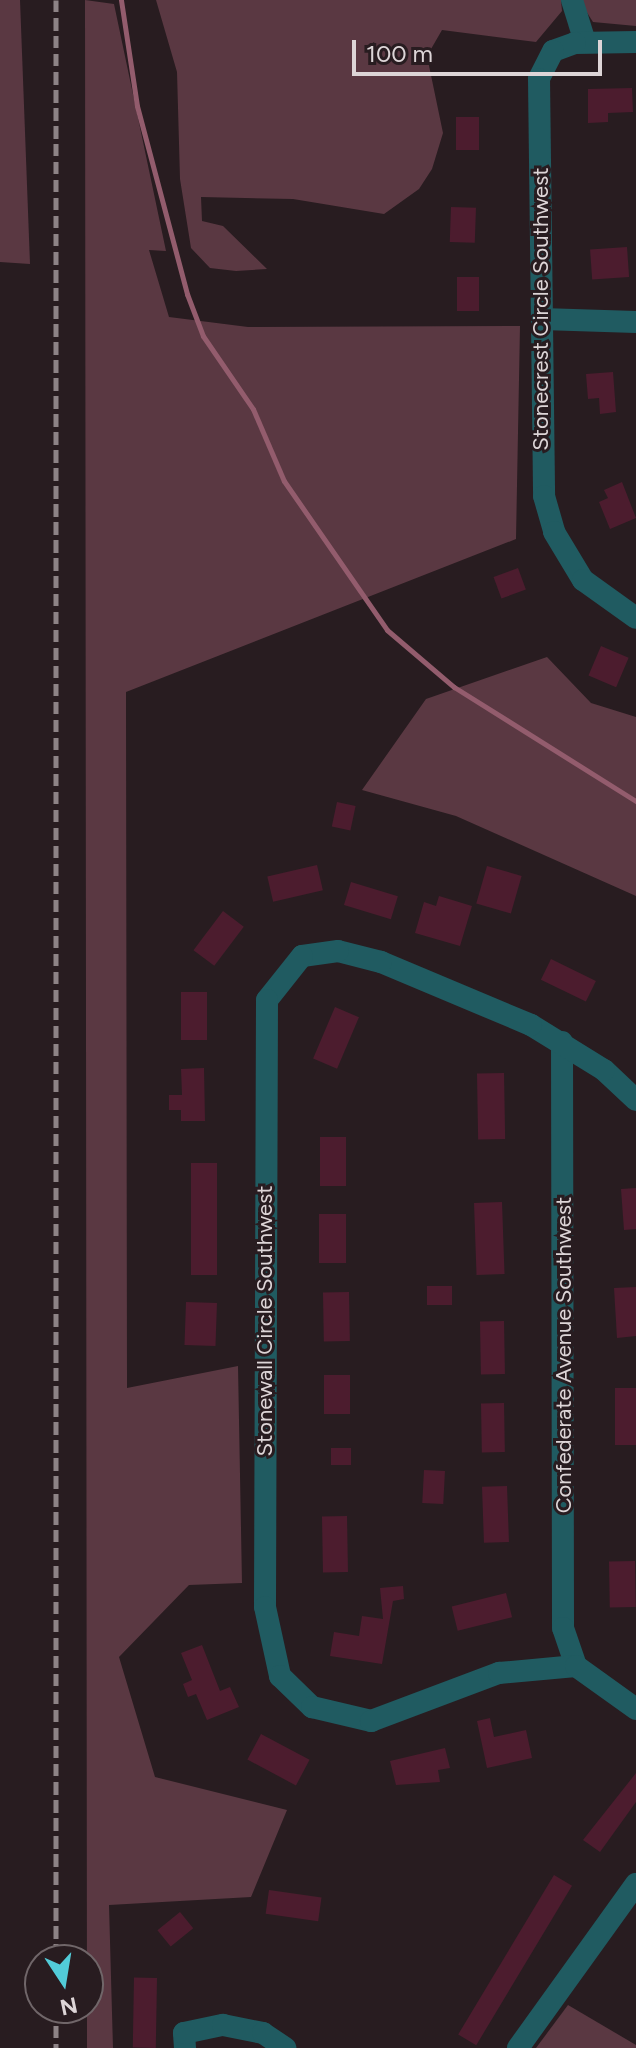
<!DOCTYPE html>
<style>
body{margin:0}
#map{position:relative;width:636px;height:2048px;overflow:hidden;background:#281c20;font-family:Figtree,sans-serif}
div>[style]{position:absolute}
.green>*{inset:0;background:#5a3842}
.stream>*{height:5px;margin:-2.5px;padding:0 2.5px;transform-origin:2.5px;border-radius:2.5px;background:#935c6d}
.building>*{inset:0;background:#4c1c2e;transform-origin:0 0}
.minor>*{height:22px;margin:-11px;padding:0 11px;transform-origin:11px;border-radius:11px;background:#205b61}
.rail>*{height:5px;margin-top:-2.5px;transform-origin:0;background:repeating-linear-gradient(90deg,#8d8386 0 12px,transparent 0 18px)}
span{translate:-50% -50%;white-space:nowrap;text-align:center;line-height:1.15;-webkit-text-stroke:6px #281c20;paint-order:stroke}
.street-label{font-size:22px;color:#ddd5d7}
.north{position:absolute;left:24px;top:1944px;width:80px;height:80px;box-sizing:border-box;background:#281c20;border:2px solid #706669;border-radius:50%;rotate:168deg;font-size:22px;font-weight:700;line-height:32px;text-align:center;color:#ddd5d7}
.north::after{content:'';display:block;margin:auto;width:28px;height:36px;background:#52cbd8;clip-path:polygon(50% 0,100% 100%,50% 72%,0 100%)}
.scale{position:absolute;left:352px;top:40px;width:250px;height:36px;box-sizing:border-box;border:4px solid #ddd5d7;border-top:0;padding-left:10px;font-size:24px;line-height:28px;white-space:nowrap;color:#ddd5d7;-webkit-text-stroke:6px #281c20;paint-order:stroke}
</style>
<div id="map">
<div class="green">
<div style="clip-path:polygon(0 0,20px 0,30px 264px,0 262px)"></div>
<div style="clip-path:polygon(85px 0,114px 4px,166px 251px,149px 250px,169px 317px,248px 327px,520px 326px,516px 539px,126px 692px,127px 1388px,238px 1366px,242px 1583px,189px 1585px,119px 1657px,155px 1777px,287px 1810px,251px 1897px,109px 1905px,113px 2048px,87px 2048px)"></div>
<div style="clip-path:polygon(156px 0,561px 0,562px 11px,536px 42px,442px 30px,427px 56px,443px 133px,432px 169px,419px 189px,384px 214px,293px 199px,201px 197px,202px 221px,223px 226px,267px 269px,236px 271px,210px 268px,191px 248px,180px 179px,177px 72px)"></div>
<div style="clip-path:polygon(579px 0,636px 0,636px 26px,593px 22px)"></div>
<div style="clip-path:polygon(547px 657px,591px 703px,636px 717px,636px 896px,456px 816px,362px 790px,426px 699px)"></div>
<div style="clip-path:polygon(568px 2005px,636px 2045px,636px 2048px,536px 2048px)"></div>
</div>
<div class="stream">
<div style="left:121px;top:0;width:107px;rotate:81.4deg"></div>
<div style="left:137px;top:106px;width:195px;rotate:75.1deg"></div>
<div style="left:187px;top:294px;width:45px;rotate:69.1deg"></div>
<div style="left:203px;top:336px;width:88px;rotate:55.6deg"></div>
<div style="left:253px;top:409px;width:78px;rotate:66.7deg"></div>
<div style="left:284px;top:481px;width:181px;rotate:55.3deg"></div>
<div style="left:387px;top:630px;width:88px;rotate:40.4deg"></div>
<div style="left:454px;top:687px;width:215px;rotate:32.1deg"></div>
</div>
<div class="building">
<div style="clip-path:polygon(632px 88px,633px 112px,608px 113px,608px 122px,588px 123px,588px 89px)"></div>
<div style="left:456px;top:117px;width:23px;height:33px"></div>
<div style="left:451px;top:207px;width:25px;height:35px;rotate:2deg"></div>
<div style="left:627px;top:247px;width:30px;height:37px;rotate:86deg"></div>
<div style="left:457px;top:277px;width:22px;height:34px"></div>
<div style="clip-path:polygon(613px 372px,616px 412px,600px 414px,599px 398px,588px 399px,586px 374px)"></div>
<div style="clip-path:polygon(622px 482px,636px 518px,610px 529px,599px 502px,608px 498px,604px 490px)"></div>
<div style="left:518px;top:568px;width:23px;height:26px;rotate:70deg"></div>
<div style="left:601px;top:646px;width:30px;height:32px;rotate:23deg"></div>
<div style="left:337px;top:802px;width:19px;height:25px;rotate:12deg"></div>
<div style="left:317px;top:865px;width:26px;height:51px;rotate:77deg"></div>
<div style="left:487px;top:866px;width:36px;height:39px;rotate:16deg"></div>
<div style="left:351px;top:882px;width:49px;height:24px;rotate:17deg"></div>
<div style="clip-path:polygon(439px 896px,472px 906px,460px 946px,415px 933px,424px 902px,436px 906px)"></div>
<div style="left:223px;top:911px;width:26px;height:49px;rotate:37deg"></div>
<div style="left:551px;top:959px;width:50px;height:23px;rotate:26deg"></div>
<div style="left:181px;top:992px;width:26px;height:48px"></div>
<div style="left:335px;top:1007px;width:26px;height:56px;rotate:23deg"></div>
<div style="clip-path:polygon(204px 1068px,205px 1121px,181px 1121px,181px 1110px,169px 1110px,169px 1095px,182px 1095px,181px 1069px)"></div>
<div style="left:504px;top:1073px;width:66px;height:27px;rotate:89deg"></div>
<div style="left:320px;top:1137px;width:26px;height:49px"></div>
<div style="left:217px;top:1163px;width:112px;height:26px;rotate:90deg"></div>
<div style="clip-path:polygon(636px 1188px,636px 1229px,624px 1230px,621px 1189px)"></div>
<div style="left:502px;top:1202px;width:72px;height:28px;rotate:88deg"></div>
<div style="left:319px;top:1214px;width:27px;height:49px"></div>
<div style="left:427px;top:1286px;width:25px;height:19px"></div>
<div style="clip-path:polygon(636px 1287px,636px 1336px,617px 1338px,614px 1288px)"></div>
<div style="left:349px;top:1292px;width:49px;height:26px;rotate:89deg"></div>
<div style="left:186px;top:1302px;width:31px;height:43px;rotate:2deg"></div>
<div style="left:504px;top:1321px;width:53px;height:24px;rotate:89deg"></div>
<div style="left:324px;top:1375px;width:26px;height:39px"></div>
<div style="left:615px;top:1388px;width:21px;height:57px"></div>
<div style="left:504px;top:1403px;width:49px;height:23px;rotate:89deg"></div>
<div style="left:331px;top:1448px;width:20px;height:17px"></div>
<div style="left:424px;top:1470px;width:21px;height:33px;rotate:3deg"></div>
<div style="left:507px;top:1486px;width:56px;height:25px;rotate:88deg"></div>
<div style="left:347px;top:1516px;width:56px;height:25px;rotate:89deg"></div>
<div style="left:635px;top:1561px;width:46px;height:26px;rotate:89deg"></div>
<div style="clip-path:polygon(403px 1586px,404px 1599px,393px 1601px,382px 1664px,330px 1656px,334px 1632px,359px 1636px,362px 1616px,383px 1619px,380px 1588px)"></div>
<div style="left:506px;top:1593px;width:25px;height:56px;rotate:76deg"></div>
<div style="clip-path:polygon(202px 1645px,220px 1691px,230px 1687px,239px 1707px,207px 1720px,196px 1694px,188px 1697px,183px 1684px,192px 1680px,181px 1653px)"></div>
<div style="clip-path:polygon(490px 1718px,494px 1737px,526px 1730px,532px 1758px,487px 1768px,477px 1721px)"></div>
<div style="left:261px;top:1734px;width:55px;height:29px;rotate:28deg"></div>
<div style="clip-path:polygon(445px 1748px,450px 1768px,438px 1770px,440px 1782px,396px 1785px,390px 1761px)"></div>
<div style="clip-path:polygon(636px 1773px,636px 1802px,600px 1852px,583px 1840px)"></div>
<div style="left:554px;top:1875px;width:21px;height:186px;rotate:31deg"></div>
<div style="left:269px;top:1890px;width:53px;height:24px;rotate:8deg"></div>
<div style="left:180px;top:1912px;width:21px;height:29px;rotate:51deg"></div>
<div style="left:157px;top:1978px;width:70px;height:23px;rotate:91deg"></div>
</div>
<div class="minor">
<div style="left:572px;top:0;width:44px;rotate:72.8deg"></div>
<div style="left:636px;top:42px;width:61px;rotate:179.1deg"></div>
<div style="left:575px;top:43px;width:23px;rotate:160deg"></div>
<div style="left:553px;top:51px;width:31px;rotate:117deg"></div>
<div style="left:539px;top:79px;width:417px;rotate:89.3deg"></div>
<div style="left:544px;top:496px;width:37px;rotate:74deg"></div>
<div style="left:554px;top:532px;width:56px;rotate:58.9deg"></div>
<div style="left:583px;top:580px;width:65px;rotate:35.6deg"></div>
<div style="left:542px;top:319px;width:94px;rotate:1.8deg"></div>
<div style="left:562px;top:1042px;width:586px;rotate:89.9deg"></div>
<div style="left:563px;top:1628px;width:40px;rotate:71.1deg"></div>
<div style="left:636px;top:1100px;width:44px;rotate:-136.8deg"></div>
<div style="left:604px;top:1070px;width:86px;rotate:-148.3deg"></div>
<div style="left:531px;top:1025px;width:163px;rotate:-157.2deg"></div>
<div style="left:381px;top:962px;width:44px;rotate:-165.7deg"></div>
<div style="left:338px;top:951px;width:36px;rotate:172deg"></div>
<div style="left:302px;top:956px;width:56px;rotate:128.5deg"></div>
<div style="left:267px;top:1000px;width:607px;rotate:90.19deg"></div>
<div style="left:265px;top:1607px;width:71px;rotate:77.7deg"></div>
<div style="left:280px;top:1676px;width:45px;rotate:44.1deg"></div>
<div style="left:312px;top:1707px;width:61px;rotate:13.3deg"></div>
<div style="left:371px;top:1721px;width:137px;rotate:-20.6deg"></div>
<div style="left:499px;top:1673px;width:77px;rotate:-5.2deg"></div>
<div style="left:576px;top:1666px;width:74px;rotate:35.6deg"></div>
<div style="left:185px;top:2048px;width:15px;rotate:-94deg"></div>
<div style="left:184px;top:2033px;width:40px;rotate:-12deg"></div>
<div style="left:223px;top:2025px;width:41px;rotate:11.3deg"></div>
<div style="left:263px;top:2033px;width:27px;rotate:34deg"></div>
<div style="left:518px;top:2048px;width:202px;rotate:-54.3deg"></div>
</div>
<div class="rail">
<div style="left:56px;top:0;width:1960px;rotate:90deg"></div>
<div style="left:56px;top:2008px;width:40px;rotate:90deg"></div>
</div>
<div class="street-label">
<span style="left:541px;top:309px;rotate:-90deg">Stonecrest Circle Southwest</span>
<span style="left:265px;top:1321px;rotate:-90deg">Stonewall Circle Southwest</span>
<span style="left:564px;top:1355px;rotate:-90deg">Confederate Avenue Southwest</span>
</div>
<div class="north">N</div>
<div class="scale">100 m</div>
</div>
